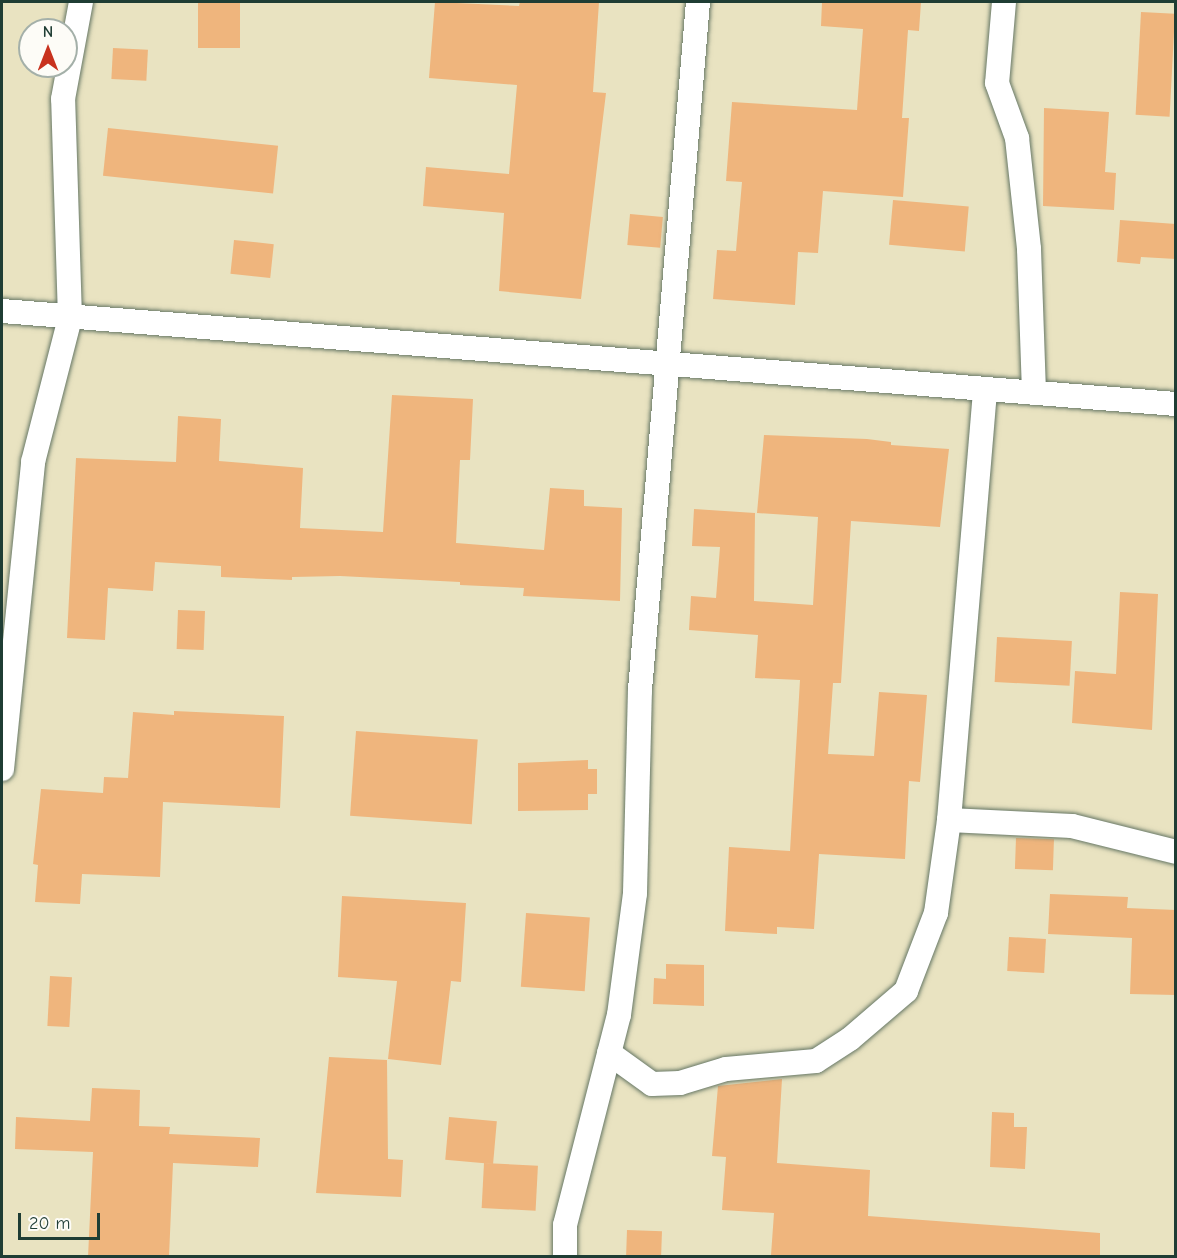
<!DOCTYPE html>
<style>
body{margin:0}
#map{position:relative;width:1177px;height:1258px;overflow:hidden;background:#e9e3c1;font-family:"Comic Neue",sans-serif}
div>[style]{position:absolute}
.building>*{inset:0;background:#efb57d;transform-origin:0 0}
.roads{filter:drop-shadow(0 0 2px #667765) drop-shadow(0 0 2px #667765)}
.minor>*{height:24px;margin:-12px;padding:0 12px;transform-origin:12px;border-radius:12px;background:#fff}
span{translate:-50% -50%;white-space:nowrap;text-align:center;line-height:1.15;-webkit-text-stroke:5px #fdfcf7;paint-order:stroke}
.frame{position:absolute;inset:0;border:3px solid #1f3d34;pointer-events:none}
.north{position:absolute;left:18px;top:18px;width:60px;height:60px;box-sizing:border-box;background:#fdfcf7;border:2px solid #a4b0a9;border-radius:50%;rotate:0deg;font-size:16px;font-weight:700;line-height:24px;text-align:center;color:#1f3d34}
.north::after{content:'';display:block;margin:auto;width:21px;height:27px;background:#c8321e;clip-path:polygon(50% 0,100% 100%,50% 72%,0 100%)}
.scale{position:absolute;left:18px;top:1213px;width:82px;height:27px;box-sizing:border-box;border:3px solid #1f3d34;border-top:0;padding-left:8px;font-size:18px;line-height:21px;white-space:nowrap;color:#1f3d34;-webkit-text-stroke:4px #fdfcf7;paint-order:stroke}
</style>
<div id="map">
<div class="building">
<div style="left:198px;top:2px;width:42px;height:46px"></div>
<div style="clip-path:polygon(435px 2px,519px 6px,520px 2px,599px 2px,593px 92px,606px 93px,581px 299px,499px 291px,504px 213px,423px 206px,426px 167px,509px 174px,517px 85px,429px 78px)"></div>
<div style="clip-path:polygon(822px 2px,921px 2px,919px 31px,908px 30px,902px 118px,909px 118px,903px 197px,823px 191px,818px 253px,798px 252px,795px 305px,713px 299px,717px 250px,736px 251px,742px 182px,726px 181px,732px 102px,857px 110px,863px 29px,821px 26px)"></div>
<div style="left:1141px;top:12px;width:34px;height:103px;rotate:3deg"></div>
<div style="left:113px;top:48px;width:35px;height:31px;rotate:3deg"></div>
<div style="clip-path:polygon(1044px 108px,1109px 112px,1105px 172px,1116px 173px,1114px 210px,1043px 206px)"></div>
<div style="left:108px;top:128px;width:171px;height:48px;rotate:6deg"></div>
<div style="left:893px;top:200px;width:76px;height:45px;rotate:5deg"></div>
<div style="left:630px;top:214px;width:33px;height:31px;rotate:5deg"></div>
<div style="clip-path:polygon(1120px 220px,1176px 224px,1176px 259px,1141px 257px,1140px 264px,1117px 262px)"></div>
<div style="left:234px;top:240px;width:40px;height:34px;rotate:6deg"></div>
<div style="clip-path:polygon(392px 395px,473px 399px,470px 460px,460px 460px,456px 543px,544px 550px,550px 488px,584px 490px,584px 506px,622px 508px,620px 601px,523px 596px,524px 588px,460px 585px,460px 582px,340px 576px,292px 577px,292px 580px,221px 577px,221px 566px,155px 562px,153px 591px,108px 588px,105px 640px,67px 638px,76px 458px,176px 462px,178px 416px,221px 419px,219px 461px,303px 468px,300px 528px,383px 532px)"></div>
<div style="clip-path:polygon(764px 435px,867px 439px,891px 442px,891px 445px,949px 449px,940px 527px,851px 521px,841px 683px,833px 683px,828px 754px,874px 756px,879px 692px,927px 695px,920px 782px,909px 781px,905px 859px,819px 854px,814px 929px,777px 927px,777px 934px,725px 931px,729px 847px,790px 851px,800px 680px,755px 678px,758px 635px,689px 630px,691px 596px,716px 598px,720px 547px,692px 546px,694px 509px,755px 513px,754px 601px,813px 605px,818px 517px,757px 513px)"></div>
<div style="clip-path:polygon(1120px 592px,1158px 594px,1152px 730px,1072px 723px,1075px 671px,1116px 674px)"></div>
<div style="left:178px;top:610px;width:27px;height:39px;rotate:2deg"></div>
<div style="left:997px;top:637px;width:75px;height:45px;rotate:3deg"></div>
<div style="clip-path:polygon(174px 711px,284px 716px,280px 808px,163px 802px,160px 877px,82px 874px,80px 904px,35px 902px,38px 865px,33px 864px,41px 789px,103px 793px,104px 777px,128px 778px,133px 712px,174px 715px)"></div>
<div style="left:356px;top:731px;width:122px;height:85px;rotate:4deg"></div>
<div style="clip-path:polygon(588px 760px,588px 769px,597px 769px,597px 794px,588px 794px,588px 810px,518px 811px,518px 763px)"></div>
<div style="left:1016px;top:838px;width:38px;height:31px;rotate:2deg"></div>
<div style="clip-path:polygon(1050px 894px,1128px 897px,1127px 908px,1176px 910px,1176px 995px,1130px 994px,1132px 938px,1048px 934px)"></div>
<div style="clip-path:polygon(342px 896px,466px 903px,461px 982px,451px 981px,441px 1065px,388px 1059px,397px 981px,338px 977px)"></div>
<div style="left:526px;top:913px;width:64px;height:74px;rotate:4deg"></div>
<div style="left:1009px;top:937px;width:37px;height:34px;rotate:3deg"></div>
<div style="clip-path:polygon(666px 964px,704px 965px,704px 1006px,653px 1004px,654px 978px,666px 979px)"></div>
<div style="left:50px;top:976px;width:22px;height:50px;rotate:3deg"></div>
<div style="clip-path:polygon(329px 1057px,387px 1060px,388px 1159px,403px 1160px,401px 1197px,316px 1193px)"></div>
<div style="clip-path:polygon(782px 1079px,777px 1163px,870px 1170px,868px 1216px,1100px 1233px,1100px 1257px,771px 1255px,774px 1213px,722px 1210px,726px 1157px,712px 1156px,718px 1086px)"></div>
<div style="clip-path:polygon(92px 1088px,140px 1090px,139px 1126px,170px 1127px,169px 1134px,260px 1138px,258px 1167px,173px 1163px,169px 1257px,88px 1257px,93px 1152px,15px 1149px,16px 1117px,90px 1121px)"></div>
<div style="clip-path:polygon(992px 1112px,1014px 1113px,1014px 1127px,1027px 1127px,1025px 1169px,990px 1167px)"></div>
<div style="left:449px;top:1117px;width:48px;height:43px;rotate:5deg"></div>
<div style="left:484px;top:1163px;width:54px;height:45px;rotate:3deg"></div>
<div style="left:627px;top:1230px;width:35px;height:27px;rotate:2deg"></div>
</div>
<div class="roads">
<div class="minor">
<div style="left:1004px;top:2px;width:81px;rotate:94.9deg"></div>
<div style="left:997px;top:83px;width:59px;rotate:70deg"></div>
<div style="left:1017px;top:138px;width:112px;rotate:83.8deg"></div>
<div style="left:1029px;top:249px;width:144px;rotate:88deg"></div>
<div style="left:2px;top:311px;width:1178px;rotate:4.53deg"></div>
<div style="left:2px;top:769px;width:309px;rotate:-84.2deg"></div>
<div style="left:33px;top:462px;width:149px;rotate:-75.6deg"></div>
<div style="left:70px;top:318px;width:219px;rotate:-91.8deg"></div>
<div style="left:63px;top:99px;width:99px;rotate:-79.5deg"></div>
<div style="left:949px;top:820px;width:123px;rotate:2.8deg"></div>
<div style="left:1072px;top:826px;width:107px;rotate:14deg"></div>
<div style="left:609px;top:1053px;width:53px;rotate:35.8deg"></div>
<div style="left:652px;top:1084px;width:28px;rotate:-2deg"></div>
<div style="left:680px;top:1083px;width:48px;rotate:-16.9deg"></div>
<div style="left:726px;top:1069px;width:90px;rotate:-5.1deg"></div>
<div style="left:816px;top:1061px;width:40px;rotate:-32.9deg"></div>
<div style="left:850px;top:1039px;width:74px;rotate:-40.6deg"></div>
<div style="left:906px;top:991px;width:84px;rotate:-69deg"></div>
<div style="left:936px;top:913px;width:94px;rotate:-82deg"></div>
<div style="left:949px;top:820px;width:432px;rotate:-85.2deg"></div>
<div style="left:565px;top:1256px;width:31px;rotate:-90deg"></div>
<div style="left:565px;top:1225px;width:217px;rotate:-75.6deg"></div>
<div style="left:619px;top:1015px;width:123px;rotate:-82.5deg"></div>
<div style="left:635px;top:893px;width:203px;rotate:-88.6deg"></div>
<div style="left:640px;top:690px;width:690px;rotate:-85.18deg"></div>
</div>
</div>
<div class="frame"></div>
<div class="north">N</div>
<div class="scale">20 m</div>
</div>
